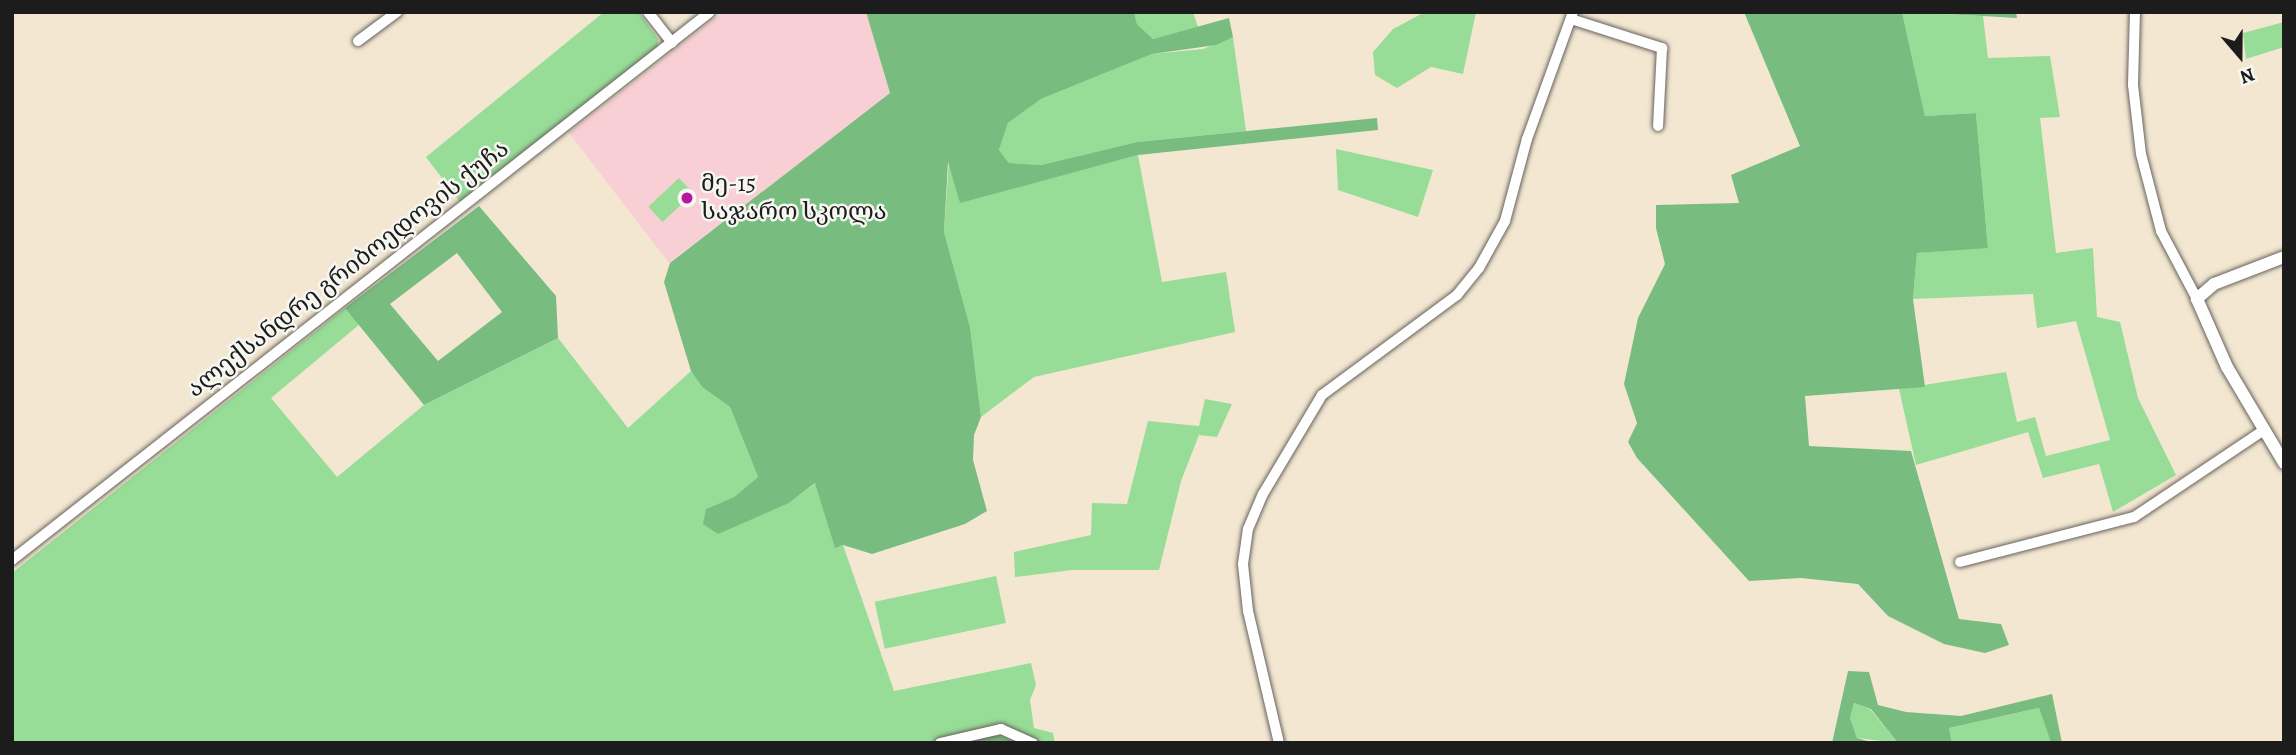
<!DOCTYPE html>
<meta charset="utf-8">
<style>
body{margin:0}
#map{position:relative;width:2296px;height:755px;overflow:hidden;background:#f3e7d2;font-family:Alegreya,"Noto Serif Georgian",serif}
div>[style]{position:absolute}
.built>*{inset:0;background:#f7cfd4}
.green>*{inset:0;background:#97dd97;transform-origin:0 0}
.forest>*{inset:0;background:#79bc80}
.roads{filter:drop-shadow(0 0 2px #67635c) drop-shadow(0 0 2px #67635c)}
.minor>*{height:10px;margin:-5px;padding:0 5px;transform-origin:5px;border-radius:5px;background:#fff}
.tertiary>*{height:12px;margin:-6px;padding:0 6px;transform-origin:6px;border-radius:6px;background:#fff}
.dots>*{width:19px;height:19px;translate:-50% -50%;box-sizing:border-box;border:4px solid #f6f6f2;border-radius:50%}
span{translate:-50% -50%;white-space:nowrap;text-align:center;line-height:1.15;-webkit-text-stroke:5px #f6f6f2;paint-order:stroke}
.poi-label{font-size:24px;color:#1c1c1c}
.left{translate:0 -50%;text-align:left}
.street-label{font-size:24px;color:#1c1c1c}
.frame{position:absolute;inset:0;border:14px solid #1c1c1c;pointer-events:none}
.north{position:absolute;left:2205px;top:21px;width:70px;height:70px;-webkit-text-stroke:5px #f6f6f2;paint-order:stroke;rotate:160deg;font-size:19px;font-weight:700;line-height:28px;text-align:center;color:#1c1c1c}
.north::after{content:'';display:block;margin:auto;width:24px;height:32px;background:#1c1c1c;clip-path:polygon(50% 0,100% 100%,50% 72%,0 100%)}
</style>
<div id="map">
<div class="built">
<div style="clip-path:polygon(723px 12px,866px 12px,890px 93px,669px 263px,569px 133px)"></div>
</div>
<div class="green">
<div style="clip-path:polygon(604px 12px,639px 12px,658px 39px,658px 48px,460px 202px,426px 157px)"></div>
<div style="clip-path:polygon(1134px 12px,1193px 12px,1198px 27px,1153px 39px,1137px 24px)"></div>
<div style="clip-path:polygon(1425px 12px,1476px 12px,1463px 74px,1431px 67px,1397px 88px,1375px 75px,1373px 52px,1393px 29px)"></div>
<div style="clip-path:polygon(1902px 12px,1983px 16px,1988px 58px,2050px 56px,2060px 117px,2040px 118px,2056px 253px,2093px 248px,2097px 317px,2120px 322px,2138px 398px,2176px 475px,2113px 512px,2099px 464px,2043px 478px,2028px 432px,1916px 465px,1899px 389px,2006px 372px,2017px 422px,2035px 417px,2046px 456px,2110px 440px,2076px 321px,2037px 328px,2033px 294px,1913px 299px,1917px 253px,1988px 247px,1976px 113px,1925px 116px)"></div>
<div style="clip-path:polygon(2284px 22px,2284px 47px,2246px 59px,2243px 33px)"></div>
<div style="clip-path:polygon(1233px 37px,1246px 131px,1137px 142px,1041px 165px,1009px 163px,999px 150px,1008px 123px,1041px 99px,1152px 54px,1203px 49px)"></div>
<div style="clip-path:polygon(1336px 149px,1433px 170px,1418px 217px,1338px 190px)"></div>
<div style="clip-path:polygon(1138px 155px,1162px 282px,1226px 272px,1235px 332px,1034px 377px,981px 417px,970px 327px,944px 232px,949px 160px,960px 202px)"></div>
<div style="left:679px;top:178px;width:21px;height:42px;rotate:47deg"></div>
<div style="clip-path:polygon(345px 308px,360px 324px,271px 398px,337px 477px,424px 405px,558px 338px,628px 428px,691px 371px,702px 387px,730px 407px,758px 477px,734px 497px,706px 509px,789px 503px,816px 483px,835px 547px,843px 545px,894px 691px,1031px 663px,1036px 685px,1030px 700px,1034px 728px,1053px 733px,1055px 743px,12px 743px,12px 573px)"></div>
<div style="clip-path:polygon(1205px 399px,1232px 404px,1217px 437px,1199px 435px,1181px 481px,1159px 570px,1072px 570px,1015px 577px,1014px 552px,1091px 535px,1092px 503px,1127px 504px,1148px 421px,1199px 426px)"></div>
<div style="left:996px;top:576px;width:48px;height:124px;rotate:78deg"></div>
<div style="clip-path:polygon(1854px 703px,1870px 709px,1898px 743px,1857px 738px,1850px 718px)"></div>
<div style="clip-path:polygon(2039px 708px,2051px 743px,1952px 743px,1949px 728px)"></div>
</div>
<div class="forest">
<div style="clip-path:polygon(866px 12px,1134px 12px,1137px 24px,1153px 39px,1229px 18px,1233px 37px,1216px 45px,1152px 54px,1041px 99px,1008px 123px,999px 150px,1009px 163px,1041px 165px,1137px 142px,1377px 118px,1378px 130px,1138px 155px,960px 203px,948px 162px,944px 232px,970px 327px,981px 417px,974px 435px,973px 460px,987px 511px,965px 524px,872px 554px,843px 545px,835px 548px,815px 483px,789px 503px,718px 534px,703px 524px,706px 509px,734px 497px,758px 477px,730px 407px,702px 387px,691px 371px,664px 282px,670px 263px,890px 93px)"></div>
<div style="clip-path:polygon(1744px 12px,1902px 12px,1925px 116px,1976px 113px,1988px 248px,1917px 253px,1913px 299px,1925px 387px,1805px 396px,1809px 446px,1911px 451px,1959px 619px,2001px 624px,2009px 645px,1985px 653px,1944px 644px,1888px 616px,1858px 584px,1801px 578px,1749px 581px,1637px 458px,1628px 442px,1637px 423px,1624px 384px,1638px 318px,1665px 264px,1656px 228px,1656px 205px,1739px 203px,1731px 175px,1800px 146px)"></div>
<div style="clip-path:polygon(1909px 12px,2016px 12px,2017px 18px,1983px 16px)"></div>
<div style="clip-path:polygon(evenodd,479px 206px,556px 296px,558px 338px,424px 405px,345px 308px,479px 206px,457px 253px,502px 312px,438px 361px,390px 304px,457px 253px)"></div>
<div style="clip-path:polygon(1848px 671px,1869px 672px,1878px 705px,1906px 712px,1961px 716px,2052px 694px,2062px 743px,2051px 743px,2039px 708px,1949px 728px,1952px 743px,1898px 743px,1871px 709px,1854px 703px,1850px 718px,1857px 738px,1874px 743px,1832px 743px)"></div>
<div style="clip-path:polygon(991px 733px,1016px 743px,953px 743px)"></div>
</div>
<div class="roads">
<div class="minor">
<div style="left:648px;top:12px;width:39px;rotate:52deg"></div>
<div style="left:2135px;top:12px;width:73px;rotate:91.6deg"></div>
<div style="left:2133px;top:85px;width:69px;rotate:83.4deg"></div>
<div style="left:2141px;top:154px;width:80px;rotate:75.4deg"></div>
<div style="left:2161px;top:231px;width:77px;rotate:62.1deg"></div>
<div style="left:1571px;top:19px;width:96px;rotate:17.7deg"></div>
<div style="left:1662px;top:48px;width:78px;rotate:92.9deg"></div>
<div style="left:358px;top:41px;width:49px;rotate:-36.6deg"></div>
<div style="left:12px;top:560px;width:887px;rotate:-38.14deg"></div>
<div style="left:1960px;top:562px;width:180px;rotate:-14.5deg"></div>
<div style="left:2134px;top:517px;width:153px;rotate:-33.8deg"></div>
<div style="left:940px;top:743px;width:63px;rotate:-12.9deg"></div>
<div style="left:1001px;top:729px;width:35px;rotate:24deg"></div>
<div style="left:1279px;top:743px;width:136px;rotate:-103.2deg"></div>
<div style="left:1248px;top:611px;width:47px;rotate:-96.1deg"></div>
<div style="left:1243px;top:564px;width:35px;rotate:-82deg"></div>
<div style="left:1248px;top:529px;width:38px;rotate:-67deg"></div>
<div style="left:1263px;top:494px;width:115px;rotate:-59.2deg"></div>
<div style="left:1322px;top:395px;width:168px;rotate:-36.5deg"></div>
<div style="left:1457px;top:295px;width:35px;rotate:-51deg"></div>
<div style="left:1479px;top:268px;width:54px;rotate:-61deg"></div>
<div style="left:1505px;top:221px;width:85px;rotate:-75deg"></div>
<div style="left:1527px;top:139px;width:135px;rotate:-70.1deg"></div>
</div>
<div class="tertiary">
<div style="left:2284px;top:257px;width:75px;rotate:158.9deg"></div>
<div style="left:2214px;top:284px;width:23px;rotate:139deg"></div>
<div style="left:2197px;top:299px;width:74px;rotate:66.2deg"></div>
<div style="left:2227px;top:367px;width:112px;rotate:59.3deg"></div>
</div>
</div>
<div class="dots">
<div style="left:687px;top:198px;background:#b5179e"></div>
</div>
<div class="poi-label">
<span class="left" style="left:701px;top:198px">მე-15<br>საჯარო სკოლა</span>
</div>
<div class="street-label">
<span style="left:348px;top:269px;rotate:-38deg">ალექსანდრე გრიბოედოვის ქუჩა</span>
</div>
<div class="frame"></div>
<div class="north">N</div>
</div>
